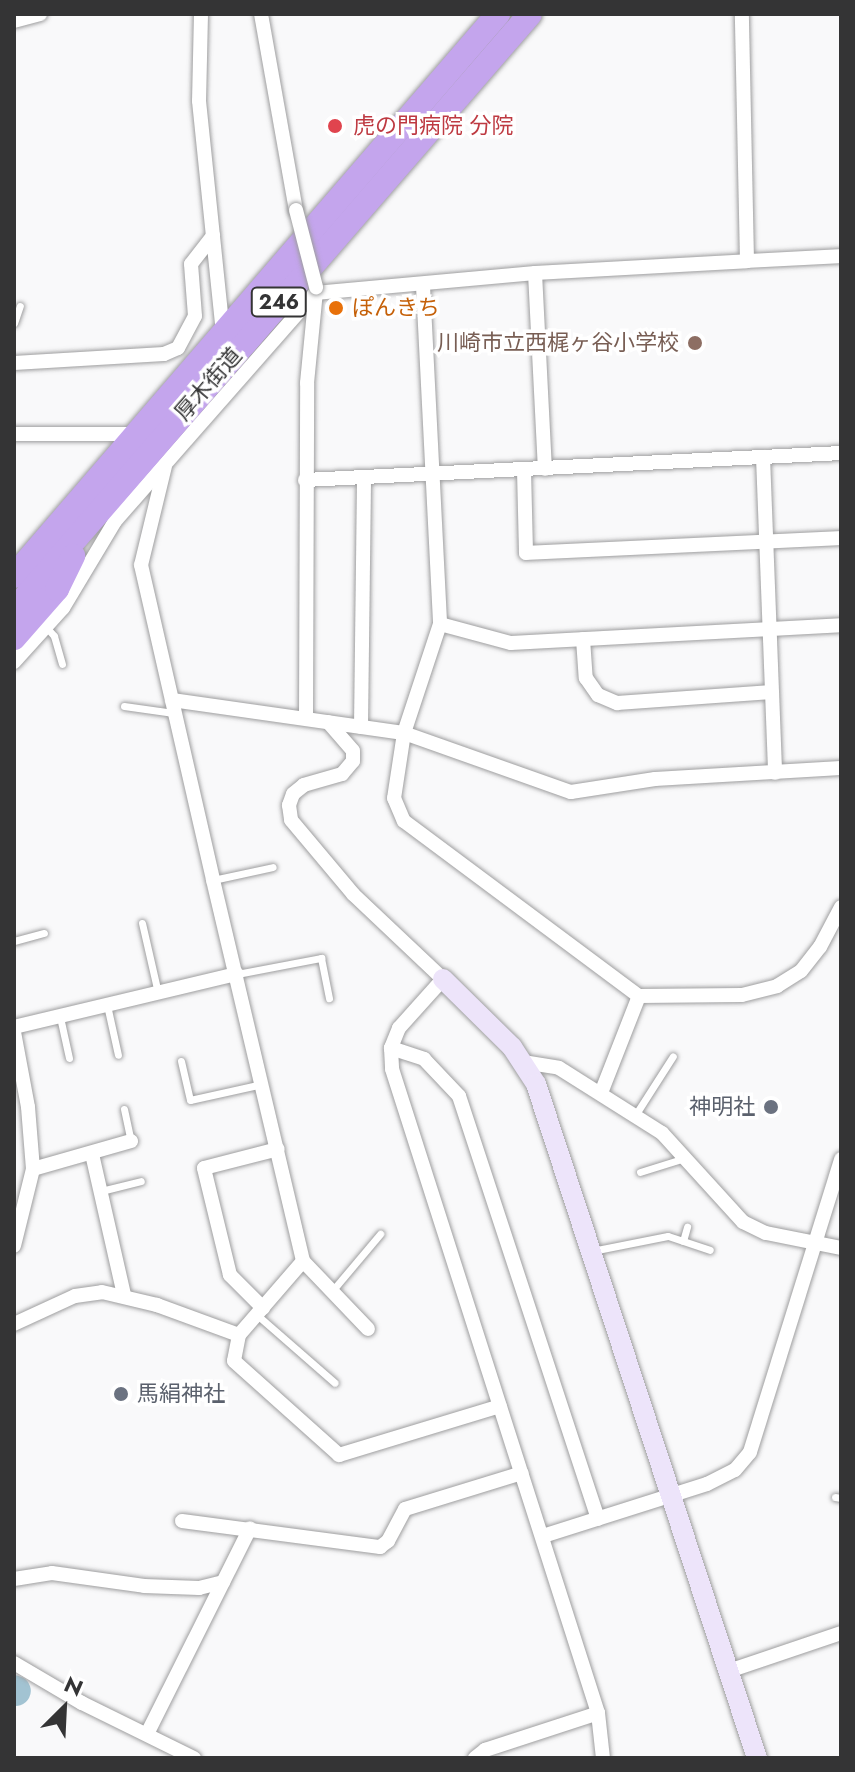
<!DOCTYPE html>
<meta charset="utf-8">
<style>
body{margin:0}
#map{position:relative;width:855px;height:1772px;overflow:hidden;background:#f9f9fa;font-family:Jost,"Noto Sans JP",sans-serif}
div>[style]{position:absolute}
.river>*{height:30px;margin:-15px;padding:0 15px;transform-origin:15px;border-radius:15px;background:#a2c3d2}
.roads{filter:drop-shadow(0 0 2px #9e9e9f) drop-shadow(0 0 2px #9e9e9f)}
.lane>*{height:7px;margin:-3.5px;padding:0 3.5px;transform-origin:3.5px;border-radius:3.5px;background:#fff}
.street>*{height:14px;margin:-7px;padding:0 7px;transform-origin:7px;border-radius:7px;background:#fff}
.secondary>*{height:20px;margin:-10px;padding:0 10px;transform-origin:10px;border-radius:10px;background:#ede4fa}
.highway>*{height:24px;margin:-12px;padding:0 12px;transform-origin:12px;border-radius:12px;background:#c4a5ed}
.bridges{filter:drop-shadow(0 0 2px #9e9e9f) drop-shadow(0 0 2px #9e9e9f)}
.street-bridge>*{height:14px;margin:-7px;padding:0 7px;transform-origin:7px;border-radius:7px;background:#fff}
.dots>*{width:22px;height:22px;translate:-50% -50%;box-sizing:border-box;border:4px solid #fff;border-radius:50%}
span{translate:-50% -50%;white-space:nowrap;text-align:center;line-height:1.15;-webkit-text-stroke:7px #fff;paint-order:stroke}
.shield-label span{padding:2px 6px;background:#fff;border:2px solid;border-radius:6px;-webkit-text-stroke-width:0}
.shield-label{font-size:20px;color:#343435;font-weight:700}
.health-label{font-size:22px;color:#be3a42}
.left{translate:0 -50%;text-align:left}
.food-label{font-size:22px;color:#c56008}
.education-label{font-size:22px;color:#785e54}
.right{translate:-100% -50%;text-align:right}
.street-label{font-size:22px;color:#343435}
.worship-label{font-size:22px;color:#5b616d}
.frame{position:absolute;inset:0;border:16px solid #343435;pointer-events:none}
.north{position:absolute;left:24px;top:1668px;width:80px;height:80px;-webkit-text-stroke:6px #fff;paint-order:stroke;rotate:24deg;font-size:22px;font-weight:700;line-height:32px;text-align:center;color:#343435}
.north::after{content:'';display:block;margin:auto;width:28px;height:36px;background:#343435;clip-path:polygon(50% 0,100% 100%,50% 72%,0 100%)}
</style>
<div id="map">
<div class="river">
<div style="left:14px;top:1690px;width:2px;rotate:27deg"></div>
</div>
<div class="roads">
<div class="lane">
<div style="left:14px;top:323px;width:18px;rotate:-71deg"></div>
<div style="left:46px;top:627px;width:12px;rotate:48deg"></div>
<div style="left:54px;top:636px;width:29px;rotate:74deg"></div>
<div style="left:124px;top:706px;width:50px;rotate:8deg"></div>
<div style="left:213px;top:880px;width:61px;rotate:-12.2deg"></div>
<div style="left:142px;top:923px;width:72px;rotate:77.1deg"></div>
<div style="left:14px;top:941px;width:31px;rotate:-15deg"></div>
<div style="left:237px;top:974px;width:86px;rotate:-10.8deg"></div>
<div style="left:321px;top:958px;width:41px;rotate:78.7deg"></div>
<div style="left:107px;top:1005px;width:51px;rotate:77.6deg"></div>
<div style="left:60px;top:1017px;width:42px;rotate:77.6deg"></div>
<div style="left:181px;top:1061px;width:40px;rotate:77deg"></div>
<div style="left:190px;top:1100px;width:74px;rotate:-12.5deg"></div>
<div style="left:124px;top:1109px;width:33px;rotate:78deg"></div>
<div style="left:634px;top:1117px;width:72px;rotate:-57.4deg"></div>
<div style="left:640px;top:1172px;width:47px;rotate:-17.3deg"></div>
<div style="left:101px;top:1191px;width:41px;rotate:-14deg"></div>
<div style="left:683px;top:1241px;width:15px;rotate:-74deg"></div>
<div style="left:592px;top:1251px;width:77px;rotate:-11.2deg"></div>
<div style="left:668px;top:1236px;width:44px;rotate:18.4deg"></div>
<div style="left:332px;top:1291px;width:75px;rotate:-49.9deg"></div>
<div style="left:257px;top:1315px;width:103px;rotate:41.1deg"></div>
<div style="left:835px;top:1497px;width:6px;rotate:9deg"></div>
</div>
<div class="street">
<div style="left:201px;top:14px;width:87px;rotate:91.3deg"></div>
<div style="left:199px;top:101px;width:232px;rotate:84.1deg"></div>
<div style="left:261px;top:14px;width:199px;rotate:79.9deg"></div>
<div style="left:14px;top:21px;width:27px;rotate:-15deg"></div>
<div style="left:747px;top:261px;width:94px;rotate:-3deg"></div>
<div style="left:535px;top:273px;width:196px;rotate:87.1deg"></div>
<div style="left:423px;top:286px;width:338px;rotate:87.1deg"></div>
<div style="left:440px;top:624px;width:115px;rotate:108.3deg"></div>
<div style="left:404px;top:733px;width:66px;rotate:98.7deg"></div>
<div style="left:394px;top:798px;width:25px;rotate:67deg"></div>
<div style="left:404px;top:821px;width:293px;rotate:36.7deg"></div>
<div style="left:639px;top:996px;width:103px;rotate:-0.6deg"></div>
<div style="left:742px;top:995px;width:36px;rotate:-14deg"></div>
<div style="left:777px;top:986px;width:28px;rotate:-32deg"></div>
<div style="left:801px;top:971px;width:31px;rotate:-52deg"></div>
<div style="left:820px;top:947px;width:45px;rotate:-62.3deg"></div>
<div style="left:14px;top:363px;width:150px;rotate:-3.4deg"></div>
<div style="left:164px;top:354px;width:15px;rotate:-23deg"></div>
<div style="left:178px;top:348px;width:36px;rotate:-62deg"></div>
<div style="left:195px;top:316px;width:52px;rotate:-94.4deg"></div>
<div style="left:191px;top:264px;width:36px;rotate:-52deg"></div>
<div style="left:14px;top:434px;width:123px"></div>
<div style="left:763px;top:457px;width:316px;rotate:87.8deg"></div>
<div style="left:165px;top:466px;width:102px;rotate:103.6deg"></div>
<div style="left:141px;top:565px;width:323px;rotate:77.1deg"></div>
<div style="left:213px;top:880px;width:391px;rotate:76.7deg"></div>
<div style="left:303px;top:1261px;width:94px;rotate:46.3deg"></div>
<div style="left:524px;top:470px;width:83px;rotate:88.6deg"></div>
<div style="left:526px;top:553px;width:315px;rotate:-2.7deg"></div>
<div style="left:305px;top:480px;width:537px;rotate:-2.88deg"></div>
<div style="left:440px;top:624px;width:73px;rotate:15deg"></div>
<div style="left:511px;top:643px;width:330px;rotate:-3.1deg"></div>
<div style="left:583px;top:639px;width:39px;rotate:86deg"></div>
<div style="left:586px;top:678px;width:21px;rotate:55deg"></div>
<div style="left:598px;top:695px;width:21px;rotate:23deg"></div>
<div style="left:617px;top:703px;width:155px;rotate:-4.1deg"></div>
<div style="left:14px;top:662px;width:73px;rotate:-47.8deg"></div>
<div style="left:63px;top:608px;width:101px;rotate:-59.1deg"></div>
<div style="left:115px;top:521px;width:303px;rotate:-48.7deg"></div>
<div style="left:315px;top:293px;width:221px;rotate:-5.2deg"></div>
<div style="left:535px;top:273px;width:212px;rotate:-3.2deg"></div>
<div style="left:747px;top:261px;width:247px;rotate:-91.2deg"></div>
<div style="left:172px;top:700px;width:234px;rotate:8.1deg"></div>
<div style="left:404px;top:733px;width:177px;rotate:19.5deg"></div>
<div style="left:571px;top:792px;width:85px;rotate:-8.8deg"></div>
<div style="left:655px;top:779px;width:186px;rotate:-3.4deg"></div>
<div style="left:306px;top:718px;width:335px;rotate:-89.8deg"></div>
<div style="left:307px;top:383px;width:92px;rotate:-84.4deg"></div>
<div style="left:328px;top:722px;width:38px;rotate:49deg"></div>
<div style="left:353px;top:751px;width:10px;rotate:90deg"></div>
<div style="left:353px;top:761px;width:17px;rotate:130deg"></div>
<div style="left:342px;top:774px;width:40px;rotate:164deg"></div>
<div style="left:304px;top:785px;width:14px;rotate:141deg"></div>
<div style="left:293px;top:794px;width:12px;rotate:110deg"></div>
<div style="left:289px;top:805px;width:15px;rotate:82deg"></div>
<div style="left:291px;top:820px;width:97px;rotate:50deg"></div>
<div style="left:353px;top:894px;width:124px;rotate:43.4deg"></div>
<div style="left:443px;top:979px;width:66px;rotate:131.9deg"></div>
<div style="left:399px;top:1028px;width:22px;rotate:112deg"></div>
<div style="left:391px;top:1048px;width:21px;rotate:87deg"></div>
<div style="left:392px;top:1069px;width:676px;rotate:72.26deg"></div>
<div style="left:598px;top:1713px;width:45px;rotate:83.7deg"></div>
<div style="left:361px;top:727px;width:249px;rotate:-89.3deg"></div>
<div style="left:14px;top:1027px;width:229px;rotate:-13.4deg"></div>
<div style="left:14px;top:1032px;width:76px;rotate:79.4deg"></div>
<div style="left:28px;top:1107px;width:62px;rotate:85.4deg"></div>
<div style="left:33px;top:1169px;width:79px;rotate:103.9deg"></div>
<div style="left:391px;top:1048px;width:35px;rotate:18deg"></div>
<div style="left:424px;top:1059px;width:51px;rotate:46.6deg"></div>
<div style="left:459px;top:1096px;width:445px;rotate:71.8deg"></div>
<div style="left:523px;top:1062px;width:36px;rotate:9deg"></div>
<div style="left:559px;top:1068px;width:122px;rotate:32.3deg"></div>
<div style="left:662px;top:1133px;width:120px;rotate:47.7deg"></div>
<div style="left:743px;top:1222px;width:25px;rotate:26deg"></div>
<div style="left:766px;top:1233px;width:76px;rotate:11.3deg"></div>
<div style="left:601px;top:1093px;width:104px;rotate:-68.6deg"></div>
<div style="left:92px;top:1154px;width:145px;rotate:77.2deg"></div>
<div style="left:33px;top:1169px;width:102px;rotate:-15.9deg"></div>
<div style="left:303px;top:1261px;width:98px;rotate:130.9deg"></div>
<div style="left:239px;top:1335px;width:26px;rotate:101deg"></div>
<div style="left:234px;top:1361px;width:141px;rotate:41.8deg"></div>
<div style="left:339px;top:1455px;width:168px;rotate:-16.9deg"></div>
<div style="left:263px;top:1308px;width:47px;rotate:-135deg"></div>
<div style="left:230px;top:1275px;width:110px;rotate:-103.7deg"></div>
<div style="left:204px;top:1168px;width:76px;rotate:-14.4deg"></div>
<div style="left:14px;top:1324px;width:67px;rotate:-24.7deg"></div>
<div style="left:75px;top:1296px;width:27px;rotate:-8deg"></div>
<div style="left:102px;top:1292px;width:57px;rotate:13.3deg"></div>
<div style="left:157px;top:1305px;width:87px;rotate:20.1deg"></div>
<div style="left:182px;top:1521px;width:200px;rotate:7.5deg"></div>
<div style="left:380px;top:1547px;width:10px;rotate:-37deg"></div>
<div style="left:388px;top:1541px;width:36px;rotate:-62deg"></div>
<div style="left:405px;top:1509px;width:122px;rotate:-17.1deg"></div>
<div style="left:543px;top:1536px;width:172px;rotate:-17.6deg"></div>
<div style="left:707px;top:1484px;width:31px;rotate:-27deg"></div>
<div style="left:735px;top:1470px;width:23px;rotate:-50deg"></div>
<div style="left:750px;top:1452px;width:307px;rotate:-72.7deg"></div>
<div style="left:14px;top:1579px;width:38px;rotate:-9deg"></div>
<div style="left:52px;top:1573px;width:93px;rotate:8deg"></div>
<div style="left:144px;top:1586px;width:55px;rotate:2.1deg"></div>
<div style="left:199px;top:1588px;width:25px;rotate:-14deg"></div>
<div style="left:14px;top:1663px;width:79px;rotate:30.5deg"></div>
<div style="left:82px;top:1703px;width:125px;rotate:26.2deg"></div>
<div style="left:729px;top:1671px;width:118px;rotate:-18.7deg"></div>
<div style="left:147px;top:1734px;width:230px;rotate:-63.4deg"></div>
<div style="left:475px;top:1758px;width:13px;rotate:-39deg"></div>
<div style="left:485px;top:1750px;width:119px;rotate:-18.1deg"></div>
</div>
<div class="secondary">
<div style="left:443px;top:979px;width:97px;rotate:44.6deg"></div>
<div style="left:512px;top:1047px;width:44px;rotate:57deg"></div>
<div style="left:536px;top:1084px;width:709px;rotate:71.85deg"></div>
</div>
<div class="highway">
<div style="left:14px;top:576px;width:742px;rotate:-49.26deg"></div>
<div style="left:14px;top:610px;width:788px;rotate:-49.11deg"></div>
<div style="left:14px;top:638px;width:65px;rotate:-48.7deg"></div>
<div style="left:57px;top:589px;width:37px;rotate:-64deg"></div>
</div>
</div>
<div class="bridges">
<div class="street-bridge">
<div style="left:296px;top:210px;width:80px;rotate:75.4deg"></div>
</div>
</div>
<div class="dots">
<div style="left:335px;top:126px;background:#e0444e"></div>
<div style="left:336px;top:308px;background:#e8710a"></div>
<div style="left:695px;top:343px;background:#8d6e63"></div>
<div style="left:771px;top:1107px;background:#6b7280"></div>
<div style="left:121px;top:1394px;background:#6b7280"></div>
</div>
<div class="shield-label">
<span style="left:279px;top:302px">246</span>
</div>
<div class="health-label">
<span class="left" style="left:353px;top:126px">虎の門病院 分院</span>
</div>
<div class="food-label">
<span class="left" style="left:352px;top:308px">ぽんきち</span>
</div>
<div class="education-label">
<span class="right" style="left:679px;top:343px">川崎市立西梶ヶ谷小学校</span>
</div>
<div class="street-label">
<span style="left:208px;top:384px;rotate:-49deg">厚木街道</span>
</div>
<div class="worship-label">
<span class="right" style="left:755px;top:1107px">神明社</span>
<span class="left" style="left:137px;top:1394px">馬絹神社</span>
</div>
<div class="frame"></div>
<div class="north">N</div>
</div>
